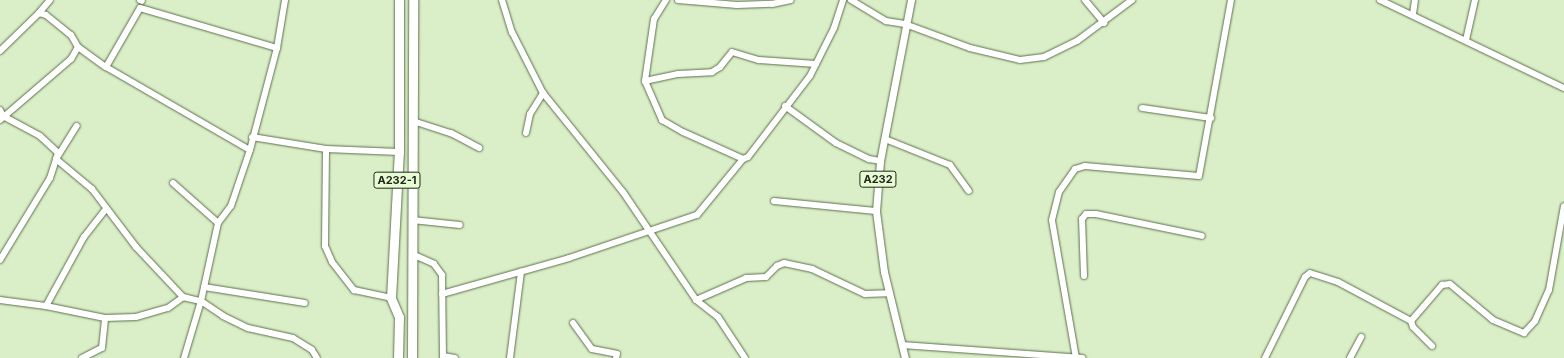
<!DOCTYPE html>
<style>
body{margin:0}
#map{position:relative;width:1564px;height:358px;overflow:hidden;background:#daefc8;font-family:Inter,sans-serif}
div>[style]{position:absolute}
.roads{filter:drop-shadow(0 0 1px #5d6f4c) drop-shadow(0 0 1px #5d6f4c)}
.minor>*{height:6px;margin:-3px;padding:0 3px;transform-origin:3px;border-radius:3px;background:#fff}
.major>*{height:7px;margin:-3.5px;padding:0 3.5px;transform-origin:3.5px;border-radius:3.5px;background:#fff}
.highway>*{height:9px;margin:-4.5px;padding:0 4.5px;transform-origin:4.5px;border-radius:4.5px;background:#fff}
span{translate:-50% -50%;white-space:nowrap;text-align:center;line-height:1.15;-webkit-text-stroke:4px #e7fcd5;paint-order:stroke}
.shield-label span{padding:1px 3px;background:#e7fcd5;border:1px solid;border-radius:3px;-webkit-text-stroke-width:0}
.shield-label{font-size:11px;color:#202719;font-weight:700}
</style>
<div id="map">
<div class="roads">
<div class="minor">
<div style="left:140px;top:0;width:2px;rotate:27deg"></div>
<div style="left:502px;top:0;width:34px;rotate:73deg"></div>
<div style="left:512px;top:32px;width:68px;rotate:63.1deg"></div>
<div style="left:543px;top:93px;width:127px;rotate:51.1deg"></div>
<div style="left:623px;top:192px;width:130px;rotate:55.9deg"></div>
<div style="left:696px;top:300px;width:28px;rotate:38deg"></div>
<div style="left:718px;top:317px;width:49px;rotate:56.6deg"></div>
<div style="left:666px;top:0;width:22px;rotate:122deg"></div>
<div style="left:654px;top:19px;width:63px;rotate:98.3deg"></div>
<div style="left:645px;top:81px;width:43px;rotate:66.4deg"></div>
<div style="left:662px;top:120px;width:24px;rotate:30deg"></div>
<div style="left:683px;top:132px;width:66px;rotate:24.2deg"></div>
<div style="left:678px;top:0;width:59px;rotate:4.8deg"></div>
<div style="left:737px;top:5px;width:35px;rotate:-2deg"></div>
<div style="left:772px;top:4px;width:19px;rotate:-12deg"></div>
<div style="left:851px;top:0;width:41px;rotate:31deg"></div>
<div style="left:886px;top:21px;width:19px;rotate:9deg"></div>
<div style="left:905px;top:24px;width:69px;rotate:20.3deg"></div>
<div style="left:970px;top:48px;width:51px;rotate:13.5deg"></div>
<div style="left:1020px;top:60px;width:24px;rotate:-7deg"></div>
<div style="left:1044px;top:57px;width:37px;rotate:-26deg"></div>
<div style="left:1077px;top:41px;width:69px;rotate:-36.7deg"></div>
<div style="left:1085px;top:0;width:30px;rotate:50deg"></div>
<div style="left:1380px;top:0;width:204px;rotate:25.6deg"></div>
<div style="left:39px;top:13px;width:17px;rotate:-50deg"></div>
<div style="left:1413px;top:14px;width:14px;rotate:-82deg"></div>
<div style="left:1466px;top:40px;width:41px;rotate:-77.3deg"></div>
<div style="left:0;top:51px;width:54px;rotate:-44.3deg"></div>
<div style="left:39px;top:13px;width:7px;rotate:16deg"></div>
<div style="left:46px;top:15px;width:32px;rotate:39deg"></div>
<div style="left:71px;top:35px;width:14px;rotate:60deg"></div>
<div style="left:78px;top:47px;width:34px;rotate:36deg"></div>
<div style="left:106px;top:67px;width:166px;rotate:30deg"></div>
<div style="left:106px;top:67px;width:68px;rotate:-60deg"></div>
<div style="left:140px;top:8px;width:143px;rotate:16.3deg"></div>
<div style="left:645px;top:81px;width:34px;rotate:-12deg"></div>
<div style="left:678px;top:74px;width:34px;rotate:-3deg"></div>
<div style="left:712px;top:72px;width:9px;rotate:-32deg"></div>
<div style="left:720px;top:67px;width:19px;rotate:-51deg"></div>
<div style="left:732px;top:52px;width:28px;rotate:17deg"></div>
<div style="left:759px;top:60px;width:57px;rotate:4deg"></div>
<div style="left:785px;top:106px;width:63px;rotate:36deg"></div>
<div style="left:836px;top:143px;width:37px;rotate:26deg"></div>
<div style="left:869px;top:159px;width:11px;rotate:10deg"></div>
<div style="left:1142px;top:108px;width:70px;rotate:8.2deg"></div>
<div style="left:0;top:110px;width:7px;rotate:63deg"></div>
<div style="left:3px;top:116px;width:42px;rotate:28.4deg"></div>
<div style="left:40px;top:136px;width:25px;rotate:43deg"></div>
<div style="left:58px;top:153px;width:6px;rotate:108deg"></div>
<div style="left:56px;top:159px;width:47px;rotate:39.8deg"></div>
<div style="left:92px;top:189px;width:73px;rotate:52.8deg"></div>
<div style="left:136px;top:247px;width:69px;rotate:46.8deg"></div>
<div style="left:183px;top:297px;width:18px;rotate:13deg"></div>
<div style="left:201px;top:301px;width:27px;rotate:34deg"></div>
<div style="left:223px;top:316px;width:28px;rotate:26deg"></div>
<div style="left:248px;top:328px;width:46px;rotate:12.5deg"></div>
<div style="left:293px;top:338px;width:22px;rotate:32deg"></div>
<div style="left:312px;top:350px;width:9px;rotate:58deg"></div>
<div style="left:0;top:120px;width:94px;rotate:-40.7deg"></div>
<div style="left:71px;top:59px;width:14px;rotate:-60deg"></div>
<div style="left:413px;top:121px;width:40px;rotate:18deg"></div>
<div style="left:451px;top:133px;width:32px;rotate:28deg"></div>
<div style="left:526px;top:133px;width:19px;rotate:-78deg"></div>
<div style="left:530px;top:114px;width:25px;rotate:-58deg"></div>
<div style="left:252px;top:137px;width:75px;rotate:9.2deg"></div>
<div style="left:326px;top:149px;width:73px;rotate:2.4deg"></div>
<div style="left:885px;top:139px;width:70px;rotate:21.8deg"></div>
<div style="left:950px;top:165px;width:32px;rotate:54deg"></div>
<div style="left:326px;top:149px;width:97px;rotate:90.6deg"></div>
<div style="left:325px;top:246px;width:17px;rotate:66deg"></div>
<div style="left:332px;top:262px;width:36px;rotate:52deg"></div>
<div style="left:354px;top:290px;width:38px;rotate:12deg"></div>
<div style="left:173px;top:183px;width:60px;rotate:41.6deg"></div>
<div style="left:774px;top:201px;width:102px;rotate:5.6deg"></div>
<div style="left:412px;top:220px;width:48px;rotate:5.9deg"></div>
<div style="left:412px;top:254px;width:24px;rotate:24deg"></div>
<div style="left:434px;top:264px;width:14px;rotate:54deg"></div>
<div style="left:442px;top:275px;width:83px;rotate:89.3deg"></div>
<div style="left:0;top:260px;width:96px;rotate:-58.6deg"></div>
<div style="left:50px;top:178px;width:20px;rotate:-72deg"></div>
<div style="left:56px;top:159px;width:39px;rotate:-58deg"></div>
<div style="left:1084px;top:276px;width:57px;rotate:-92deg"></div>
<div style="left:1082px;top:219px;width:6px;rotate:-51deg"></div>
<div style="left:1086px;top:214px;width:10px"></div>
<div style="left:1096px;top:214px;width:108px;rotate:11.7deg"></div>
<div style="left:204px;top:287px;width:102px;rotate:9deg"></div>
<div style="left:442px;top:294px;width:132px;rotate:-15.8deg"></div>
<div style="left:569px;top:258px;width:135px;rotate:-18.6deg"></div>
<div style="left:697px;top:215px;width:72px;rotate:-50.6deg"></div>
<div style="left:743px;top:159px;width:5px;rotate:-22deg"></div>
<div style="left:748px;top:157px;width:102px;rotate:-52.6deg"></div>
<div style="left:810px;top:76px;width:54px;rotate:-63.4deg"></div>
<div style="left:834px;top:28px;width:29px;rotate:-72deg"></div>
<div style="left:0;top:300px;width:46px;rotate:7.4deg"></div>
<div style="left:46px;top:306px;width:60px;rotate:11.5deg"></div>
<div style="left:105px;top:318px;width:31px;rotate:-2deg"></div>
<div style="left:136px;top:317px;width:33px;rotate:-16deg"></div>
<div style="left:168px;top:308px;width:19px;rotate:-36deg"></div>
<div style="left:696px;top:300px;width:55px;rotate:-23.7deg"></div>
<div style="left:746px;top:278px;width:20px;rotate:-3deg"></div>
<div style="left:766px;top:277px;width:16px;rotate:-45deg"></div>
<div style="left:777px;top:266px;width:8px;rotate:-23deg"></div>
<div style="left:784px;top:263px;width:29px;rotate:12deg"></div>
<div style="left:812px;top:269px;width:59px;rotate:25.3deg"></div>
<div style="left:865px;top:294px;width:23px;rotate:-2deg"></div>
<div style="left:46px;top:306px;width:79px;rotate:-61.2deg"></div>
<div style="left:84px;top:237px;width:36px;rotate:-52deg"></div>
<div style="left:1411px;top:321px;width:48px;rotate:-49.3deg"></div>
<div style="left:1442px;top:285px;width:8px;rotate:-7deg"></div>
<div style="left:1450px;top:284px;width:56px;rotate:39.9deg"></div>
<div style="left:1493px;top:320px;width:34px;rotate:23deg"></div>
<div style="left:1524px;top:333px;width:16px;rotate:-47deg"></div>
<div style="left:1535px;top:321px;width:34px;rotate:-66deg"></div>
<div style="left:1549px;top:290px;width:85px;rotate:-79.9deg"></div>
<div style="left:573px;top:323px;width:32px;rotate:54deg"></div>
<div style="left:592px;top:349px;width:25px;rotate:11deg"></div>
<div style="left:617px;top:354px;width:4px;rotate:104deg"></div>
<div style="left:902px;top:345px;width:181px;rotate:4.1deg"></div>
<div style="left:443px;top:356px;width:12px;rotate:9deg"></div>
<div style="left:82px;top:358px;width:22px;rotate:-27deg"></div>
<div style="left:102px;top:348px;width:30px;rotate:-84deg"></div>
<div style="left:184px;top:358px;width:59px;rotate:-73.4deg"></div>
<div style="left:201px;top:301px;width:80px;rotate:-77.7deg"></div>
<div style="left:218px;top:223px;width:21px;rotate:-53deg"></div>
<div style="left:231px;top:206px;width:59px;rotate:-71.3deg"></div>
<div style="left:250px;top:150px;width:106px;rotate:-75.2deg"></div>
<div style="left:277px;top:48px;width:49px;rotate:-80.5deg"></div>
<div style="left:510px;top:358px;width:87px;rotate:-82.7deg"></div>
<div style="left:1076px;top:358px;width:140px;rotate:-99.9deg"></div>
<div style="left:1052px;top:220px;width:29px;rotate:-76deg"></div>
<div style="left:1059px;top:192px;width:28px;rotate:-55deg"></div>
<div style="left:1075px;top:169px;width:10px;rotate:-17deg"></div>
<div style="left:1085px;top:166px;width:114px;rotate:5deg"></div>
<div style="left:1199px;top:176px;width:179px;rotate:-79.7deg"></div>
<div style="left:1265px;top:358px;width:90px;rotate:-63.7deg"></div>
<div style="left:1305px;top:277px;width:6px;rotate:-39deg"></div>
<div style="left:1310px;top:273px;width:29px;rotate:18deg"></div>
<div style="left:1338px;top:282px;width:83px;rotate:28.1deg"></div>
<div style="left:1411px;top:321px;width:6px;rotate:72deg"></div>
<div style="left:1413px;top:327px;width:27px;rotate:45deg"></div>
<div style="left:1350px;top:358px;width:24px;rotate:-62deg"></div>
</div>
<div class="major">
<div style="left:905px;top:358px;width:89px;rotate:-103.7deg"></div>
<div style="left:884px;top:272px;width:62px;rotate:-97.5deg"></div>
<div style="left:876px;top:211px;width:50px;rotate:-85.4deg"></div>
<div style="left:880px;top:161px;width:164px;rotate:-79.1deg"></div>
</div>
<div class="highway">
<div style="left:398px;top:358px;width:41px;rotate:-88.6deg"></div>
<div style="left:399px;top:317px;width:21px;rotate:-113deg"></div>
<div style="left:391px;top:298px;width:146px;rotate:-86.9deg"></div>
<div style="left:399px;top:152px;width:152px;rotate:-90deg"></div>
<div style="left:412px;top:358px;width:358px;rotate:-89.8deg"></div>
</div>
</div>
<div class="shield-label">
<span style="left:878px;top:179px">A232</span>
<span style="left:397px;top:180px">A232-1</span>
</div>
</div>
